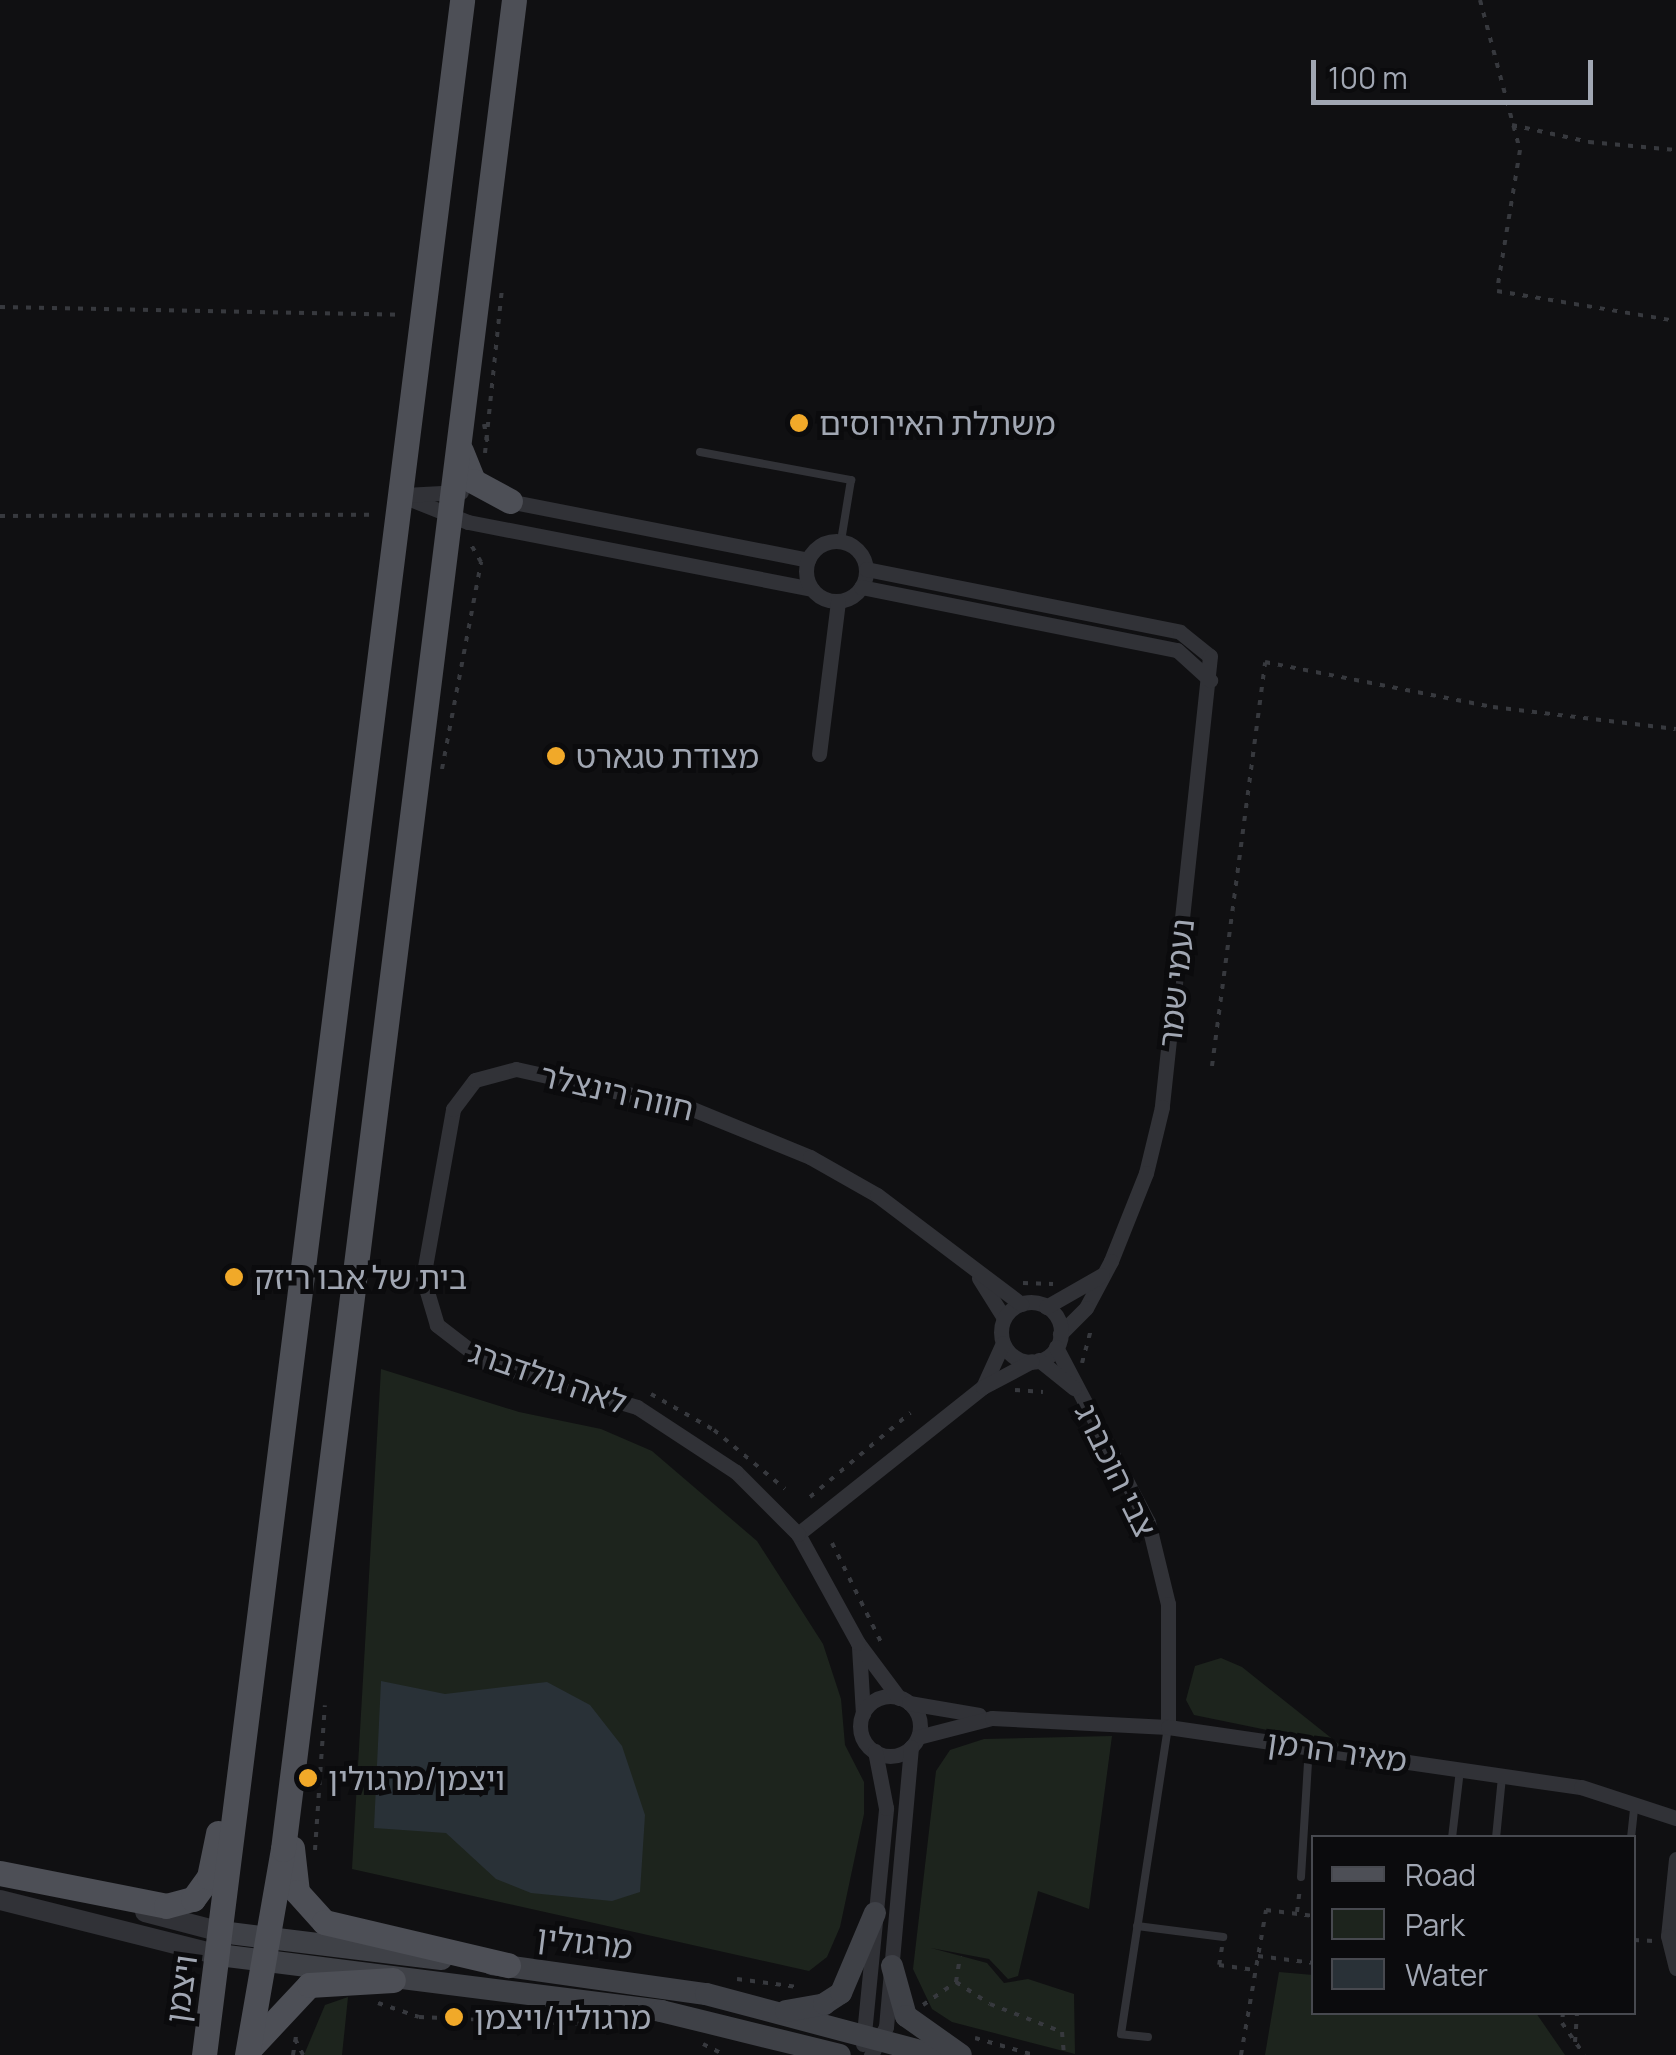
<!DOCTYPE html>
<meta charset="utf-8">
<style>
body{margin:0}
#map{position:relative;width:1676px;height:2055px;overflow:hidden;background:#101012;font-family:Manrope,"Noto Sans Hebrew",sans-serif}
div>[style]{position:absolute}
.green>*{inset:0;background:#1d241d}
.water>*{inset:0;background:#293137}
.path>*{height:4px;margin-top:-2px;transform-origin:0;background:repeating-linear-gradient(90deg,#37393e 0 5px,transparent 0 13px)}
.service>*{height:8px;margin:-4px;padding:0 4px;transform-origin:4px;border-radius:4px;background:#313237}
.minor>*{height:15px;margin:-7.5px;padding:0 7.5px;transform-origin:7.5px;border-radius:7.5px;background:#313237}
.minor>.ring{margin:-7.5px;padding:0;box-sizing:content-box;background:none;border:15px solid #313237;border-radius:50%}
.tertiary>*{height:20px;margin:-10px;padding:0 10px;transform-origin:10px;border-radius:10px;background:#313237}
.secondary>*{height:22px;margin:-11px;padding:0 11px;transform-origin:11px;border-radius:11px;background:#3f4147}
.primary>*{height:25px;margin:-12.5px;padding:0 12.5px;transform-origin:12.5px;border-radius:12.5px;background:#4d4f56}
.dots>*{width:28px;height:28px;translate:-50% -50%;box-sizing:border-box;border:5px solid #0b0b0d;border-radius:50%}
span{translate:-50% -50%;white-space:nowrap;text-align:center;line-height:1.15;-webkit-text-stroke:10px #0b0b0d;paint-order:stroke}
.poi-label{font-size:32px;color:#a1a7b3}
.left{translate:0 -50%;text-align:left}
.street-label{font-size:32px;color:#a1a7b3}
.legend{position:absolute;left:1311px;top:1835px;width:325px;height:180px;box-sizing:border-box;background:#0b0b0d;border:2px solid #47494f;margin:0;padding:12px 18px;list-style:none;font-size:30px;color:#a1a7b3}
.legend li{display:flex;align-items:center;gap:20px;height:50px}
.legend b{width:50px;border:2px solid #47494f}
.scale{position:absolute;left:1311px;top:60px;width:282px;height:45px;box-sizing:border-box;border:5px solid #a1a7b3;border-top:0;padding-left:12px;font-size:30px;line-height:35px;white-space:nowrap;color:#a1a7b3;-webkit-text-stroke:8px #0b0b0d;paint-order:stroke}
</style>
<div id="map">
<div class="green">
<div style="clip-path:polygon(381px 1369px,519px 1412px,601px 1429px,652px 1451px,757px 1541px,823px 1644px,841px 1699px,845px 1745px,864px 1782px,864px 1814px,840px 1927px,827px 1957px,809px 1971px,352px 1869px)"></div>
<div style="clip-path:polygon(1221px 1658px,1242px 1667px,1340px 1745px,1194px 1715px,1186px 1700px,1195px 1666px)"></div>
<div style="clip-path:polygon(1112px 1736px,1089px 1909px,1038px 1891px,1018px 1976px,1008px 1979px,989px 1959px,931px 1948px,987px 1963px,1004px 1983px,1028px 1979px,1074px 1994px,1075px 2054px,952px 2022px,932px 2009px,913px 1969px,936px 1771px,950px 1750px,984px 1739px)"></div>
<div style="clip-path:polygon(1279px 1972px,1313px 1975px,1314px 2012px,1536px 2013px,1565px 2055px,1265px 2055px)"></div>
<div style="clip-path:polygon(348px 1997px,342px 2055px,304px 2055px,325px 2005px)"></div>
</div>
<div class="water">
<div style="clip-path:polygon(381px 1681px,445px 1694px,547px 1682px,590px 1705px,622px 1746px,645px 1815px,640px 1892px,612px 1901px,531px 1893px,496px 1879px,446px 1833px,374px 1828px)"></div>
</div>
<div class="path">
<div style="left:1480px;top:0;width:155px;rotate:75.1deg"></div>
<div style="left:1520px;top:150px;width:143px;rotate:99.3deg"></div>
<div style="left:1497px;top:291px;width:181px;rotate:9.5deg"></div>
<div style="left:1512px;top:125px;width:79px;rotate:12.4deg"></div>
<div style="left:1589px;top:142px;width:87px;rotate:5.3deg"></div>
<div style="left:0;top:307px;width:403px;rotate:1.1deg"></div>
<div style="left:484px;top:424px;width:20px;rotate:79deg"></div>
<div style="left:485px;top:453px;width:165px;rotate:-84.1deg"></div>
<div style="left:0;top:516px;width:374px;rotate:-0.2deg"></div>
<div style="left:442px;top:769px;width:211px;rotate:-79.3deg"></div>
<div style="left:481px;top:562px;width:24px;rotate:-120deg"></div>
<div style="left:1212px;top:1066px;width:407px;rotate:-82.5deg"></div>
<div style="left:1265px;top:662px;width:232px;rotate:11.2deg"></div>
<div style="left:1493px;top:707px;width:184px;rotate:6.9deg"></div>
<div style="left:1023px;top:1283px;width:30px;rotate:2deg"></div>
<div style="left:1082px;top:1363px;width:35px;rotate:-75deg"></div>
<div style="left:1015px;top:1390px;width:28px;rotate:4deg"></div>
<div style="left:651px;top:1394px;width:73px;rotate:29.7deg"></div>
<div style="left:714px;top:1430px;width:92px;rotate:39.7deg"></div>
<div style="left:810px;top:1497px;width:131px;rotate:-40deg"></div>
<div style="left:832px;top:1543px;width:115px;rotate:63.7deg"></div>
<div style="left:315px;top:1850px;width:145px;rotate:-86.1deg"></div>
<div style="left:1297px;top:1912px;width:25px;rotate:-83deg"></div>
<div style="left:1634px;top:1940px;width:20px;rotate:3deg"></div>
<div style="left:1222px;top:1947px;width:18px;rotate:99deg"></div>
<div style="left:1219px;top:1965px;width:36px;rotate:8deg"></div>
<div style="left:1258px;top:1956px;width:56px;rotate:7.1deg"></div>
<div style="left:737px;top:1979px;width:61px;rotate:7.6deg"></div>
<div style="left:956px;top:1982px;width:26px;rotate:-81deg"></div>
<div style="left:378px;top:2003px;width:43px;rotate:18.9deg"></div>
<div style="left:419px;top:2017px;width:166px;rotate:2.4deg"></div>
<div style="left:923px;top:2005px;width:40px;rotate:-34.9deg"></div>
<div style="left:956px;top:1982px;width:40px;rotate:32.9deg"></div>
<div style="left:990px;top:2004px;width:77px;rotate:21.3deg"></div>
<div style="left:1062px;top:2032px;width:23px;rotate:85deg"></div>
<div style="left:1563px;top:2012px;width:11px;rotate:95deg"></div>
<div style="left:1562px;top:2023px;width:39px;rotate:55deg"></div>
<div style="left:975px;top:2038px;width:61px;rotate:16.1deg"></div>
<div style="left:295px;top:2039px;width:18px;rotate:63deg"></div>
<div style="left:1575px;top:2042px;width:30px;rotate:-86deg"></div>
<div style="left:703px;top:2044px;width:25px;rotate:27deg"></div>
<div style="left:293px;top:2055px;width:25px;rotate:-81deg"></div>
<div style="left:1241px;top:2055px;width:147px;rotate:-80.2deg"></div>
<div style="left:1266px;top:1910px;width:48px;rotate:7.1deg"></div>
</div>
<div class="service">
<div style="left:700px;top:452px;width:154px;rotate:10.5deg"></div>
<div style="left:851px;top:480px;width:62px;rotate:99.3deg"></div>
<div style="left:1452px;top:1838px;width:68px;rotate:-83.3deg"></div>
<div style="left:1496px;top:1838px;width:61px;rotate:-84.4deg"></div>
<div style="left:1631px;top:1838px;width:36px;rotate:-84deg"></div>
<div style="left:1301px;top:1877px;width:130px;rotate:-86.5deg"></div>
<div style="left:1137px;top:1926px;width:87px;rotate:7.3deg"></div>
<div style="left:1148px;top:2037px;width:27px;rotate:-174deg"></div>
<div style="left:1121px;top:2034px;width:311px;rotate:-81.3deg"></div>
</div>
<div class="minor">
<div style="left:400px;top:495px;width:73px;rotate:21.7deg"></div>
<div style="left:468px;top:522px;width:350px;rotate:11deg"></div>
<div style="left:404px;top:495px;width:57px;rotate:-3deg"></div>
<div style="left:503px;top:500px;width:311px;rotate:11.1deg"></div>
<div class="ring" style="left:806px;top:541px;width:45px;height:45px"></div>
<div style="left:866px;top:569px;width:320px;rotate:11.3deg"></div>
<div style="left:1180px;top:632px;width:38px;rotate:39deg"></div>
<div style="left:1210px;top:656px;width:454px;rotate:96.1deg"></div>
<div style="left:1162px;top:1107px;width:68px;rotate:103.6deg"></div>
<div style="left:1146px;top:1173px;width:95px;rotate:111.7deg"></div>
<div style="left:1111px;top:1261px;width:53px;rotate:118deg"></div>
<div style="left:1086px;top:1308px;width:37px;rotate:135deg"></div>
<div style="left:861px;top:587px;width:322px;rotate:11.3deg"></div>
<div style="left:1177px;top:650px;width:45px;rotate:42.3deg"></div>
<div style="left:819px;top:754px;width:154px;rotate:-82.9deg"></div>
<div style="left:979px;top:1278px;width:47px;rotate:58deg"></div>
<div class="ring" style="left:1001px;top:1302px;width:45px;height:45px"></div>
<div style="left:1046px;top:1307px;width:64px;rotate:-29.7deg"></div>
<div style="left:1056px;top:1347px;width:198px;rotate:62.3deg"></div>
<div style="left:1148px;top:1522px;width:84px;rotate:76.3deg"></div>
<div style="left:1168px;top:1604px;width:123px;rotate:90deg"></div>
<div style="left:1039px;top:1360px;width:45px;rotate:38.7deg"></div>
<div style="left:983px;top:1387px;width:48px;rotate:-65.6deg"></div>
<div style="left:798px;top:1534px;width:236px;rotate:-38.5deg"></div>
<div style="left:983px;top:1387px;width:55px;rotate:-28deg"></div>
<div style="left:859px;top:1647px;width:67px;rotate:86.6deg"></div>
<div class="ring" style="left:860px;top:1696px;width:45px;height:45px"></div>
<div style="left:899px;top:1698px;width:69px;rotate:-126.7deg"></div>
<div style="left:858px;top:1643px;width:124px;rotate:-118.8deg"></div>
<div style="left:798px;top:1534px;width:88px;rotate:-135deg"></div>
<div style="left:736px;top:1472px;width:118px;rotate:-146.7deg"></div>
<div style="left:637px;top:1407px;width:159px;rotate:-163.5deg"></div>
<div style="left:485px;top:1362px;width:61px;rotate:-142.4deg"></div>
<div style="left:437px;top:1325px;width:49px;rotate:-106.6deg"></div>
<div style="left:423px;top:1278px;width:172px;rotate:-79.9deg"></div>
<div style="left:453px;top:1109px;width:36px;rotate:-53deg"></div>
<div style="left:475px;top:1080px;width:42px;rotate:-15deg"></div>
<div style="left:516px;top:1069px;width:178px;rotate:12.6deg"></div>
<div style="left:690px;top:1108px;width:130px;rotate:22.2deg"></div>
<div style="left:810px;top:1157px;width:77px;rotate:29.6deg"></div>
<div style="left:877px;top:1195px;width:181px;rotate:37.1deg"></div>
<div style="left:909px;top:1703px;width:71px;rotate:9.7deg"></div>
<div style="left:918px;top:1737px;width:76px;rotate:-14.4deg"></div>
<div style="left:992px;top:1718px;width:176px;rotate:2.9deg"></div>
<div style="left:1168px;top:1727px;width:417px;rotate:8.3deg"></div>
<div style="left:1581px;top:1787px;width:100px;rotate:18.1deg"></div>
<div style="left:1676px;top:1859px;width:77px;rotate:95.9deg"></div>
<div style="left:1668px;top:1936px;width:33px;rotate:76deg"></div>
<div style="left:863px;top:2044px;width:237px;rotate:-84.4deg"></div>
<div style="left:886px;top:1808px;width:58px;rotate:-100.9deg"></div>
<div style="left:871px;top:2055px;width:32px;rotate:-62deg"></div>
<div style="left:886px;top:2027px;width:281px;rotate:-84.9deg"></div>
</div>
<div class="tertiary">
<div style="left:0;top:1900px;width:226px;rotate:14.1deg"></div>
<div style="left:145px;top:1912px;width:79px;rotate:14.7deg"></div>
</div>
<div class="secondary">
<div style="left:221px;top:1932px;width:222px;rotate:7deg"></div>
<div style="left:219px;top:1955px;width:446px;rotate:7.2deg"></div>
<div style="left:661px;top:2011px;width:184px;rotate:13.8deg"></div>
<div style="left:492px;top:1964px;width:216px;rotate:8deg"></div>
<div style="left:706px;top:1994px;width:237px;rotate:14.9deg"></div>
<div style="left:892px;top:1966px;width:52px;rotate:74.4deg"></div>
<div style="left:906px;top:2016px;width:67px;rotate:35.3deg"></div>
<div style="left:786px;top:2011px;width:39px;rotate:-10deg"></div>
<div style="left:824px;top:2004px;width:20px;rotate:-33deg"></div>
<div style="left:841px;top:1993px;width:87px;rotate:-67deg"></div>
</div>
<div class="primary">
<div style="left:461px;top:451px;width:32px;rotate:68deg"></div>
<div style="left:473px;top:481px;width:42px;rotate:28.4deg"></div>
<div style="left:292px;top:1848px;width:44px;rotate:83.5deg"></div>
<div style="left:297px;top:1892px;width:40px;rotate:48deg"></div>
<div style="left:324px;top:1922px;width:189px;rotate:13.2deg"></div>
<div style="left:0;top:1873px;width:169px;rotate:11.2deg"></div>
<div style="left:166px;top:1906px;width:28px;rotate:-15deg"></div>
<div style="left:193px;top:1899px;width:27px;rotate:-54deg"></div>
<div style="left:209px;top:1877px;width:45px;rotate:-78.4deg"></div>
<div style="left:251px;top:2047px;width:85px;rotate:-46.9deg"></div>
<div style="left:309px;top:1985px;width:84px;rotate:-3.4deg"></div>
<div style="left:204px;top:2055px;width:2071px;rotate:-82.84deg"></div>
<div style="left:247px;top:2055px;width:209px;rotate:-80.1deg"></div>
<div style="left:283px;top:1849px;width:1863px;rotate:-82.88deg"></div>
</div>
<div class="dots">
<div style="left:799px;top:423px;background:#f1a929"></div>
<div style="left:556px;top:756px;background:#f1a929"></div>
<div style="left:234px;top:1277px;background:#f1a929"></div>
<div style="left:308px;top:1778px;background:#f1a929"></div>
<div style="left:454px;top:2017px;background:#f1a929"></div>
</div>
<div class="poi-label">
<span class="left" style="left:819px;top:423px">משתלת האירוסים</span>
<span class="left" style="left:576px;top:756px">מצודת טגארט</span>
<span class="left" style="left:254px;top:1277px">בית של אבו ריזק</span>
<span class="left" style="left:328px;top:1778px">ויצמן/מרגולין</span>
<span class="left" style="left:474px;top:2017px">מרגולין/ויצמן</span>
</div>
<div class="street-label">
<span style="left:1176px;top:983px;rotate:-84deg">נעמי שמר</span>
<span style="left:617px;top:1092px;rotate:13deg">חווה רינצלר</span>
<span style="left:548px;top:1377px;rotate:19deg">לאה גולדברג</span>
<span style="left:1116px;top:1470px;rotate:64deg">צבי הוכברג</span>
<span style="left:1337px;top:1751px;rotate:8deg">מאיר הרמן</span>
<span style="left:585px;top:1942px;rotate:7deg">מרגולין</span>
<span style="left:181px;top:1989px;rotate:-82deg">ויצמן</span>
</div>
<ul class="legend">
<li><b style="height:12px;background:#4d4f56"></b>Road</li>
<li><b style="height:28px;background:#1d241d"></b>Park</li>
<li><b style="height:28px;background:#293137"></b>Water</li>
</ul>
<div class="scale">100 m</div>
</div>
